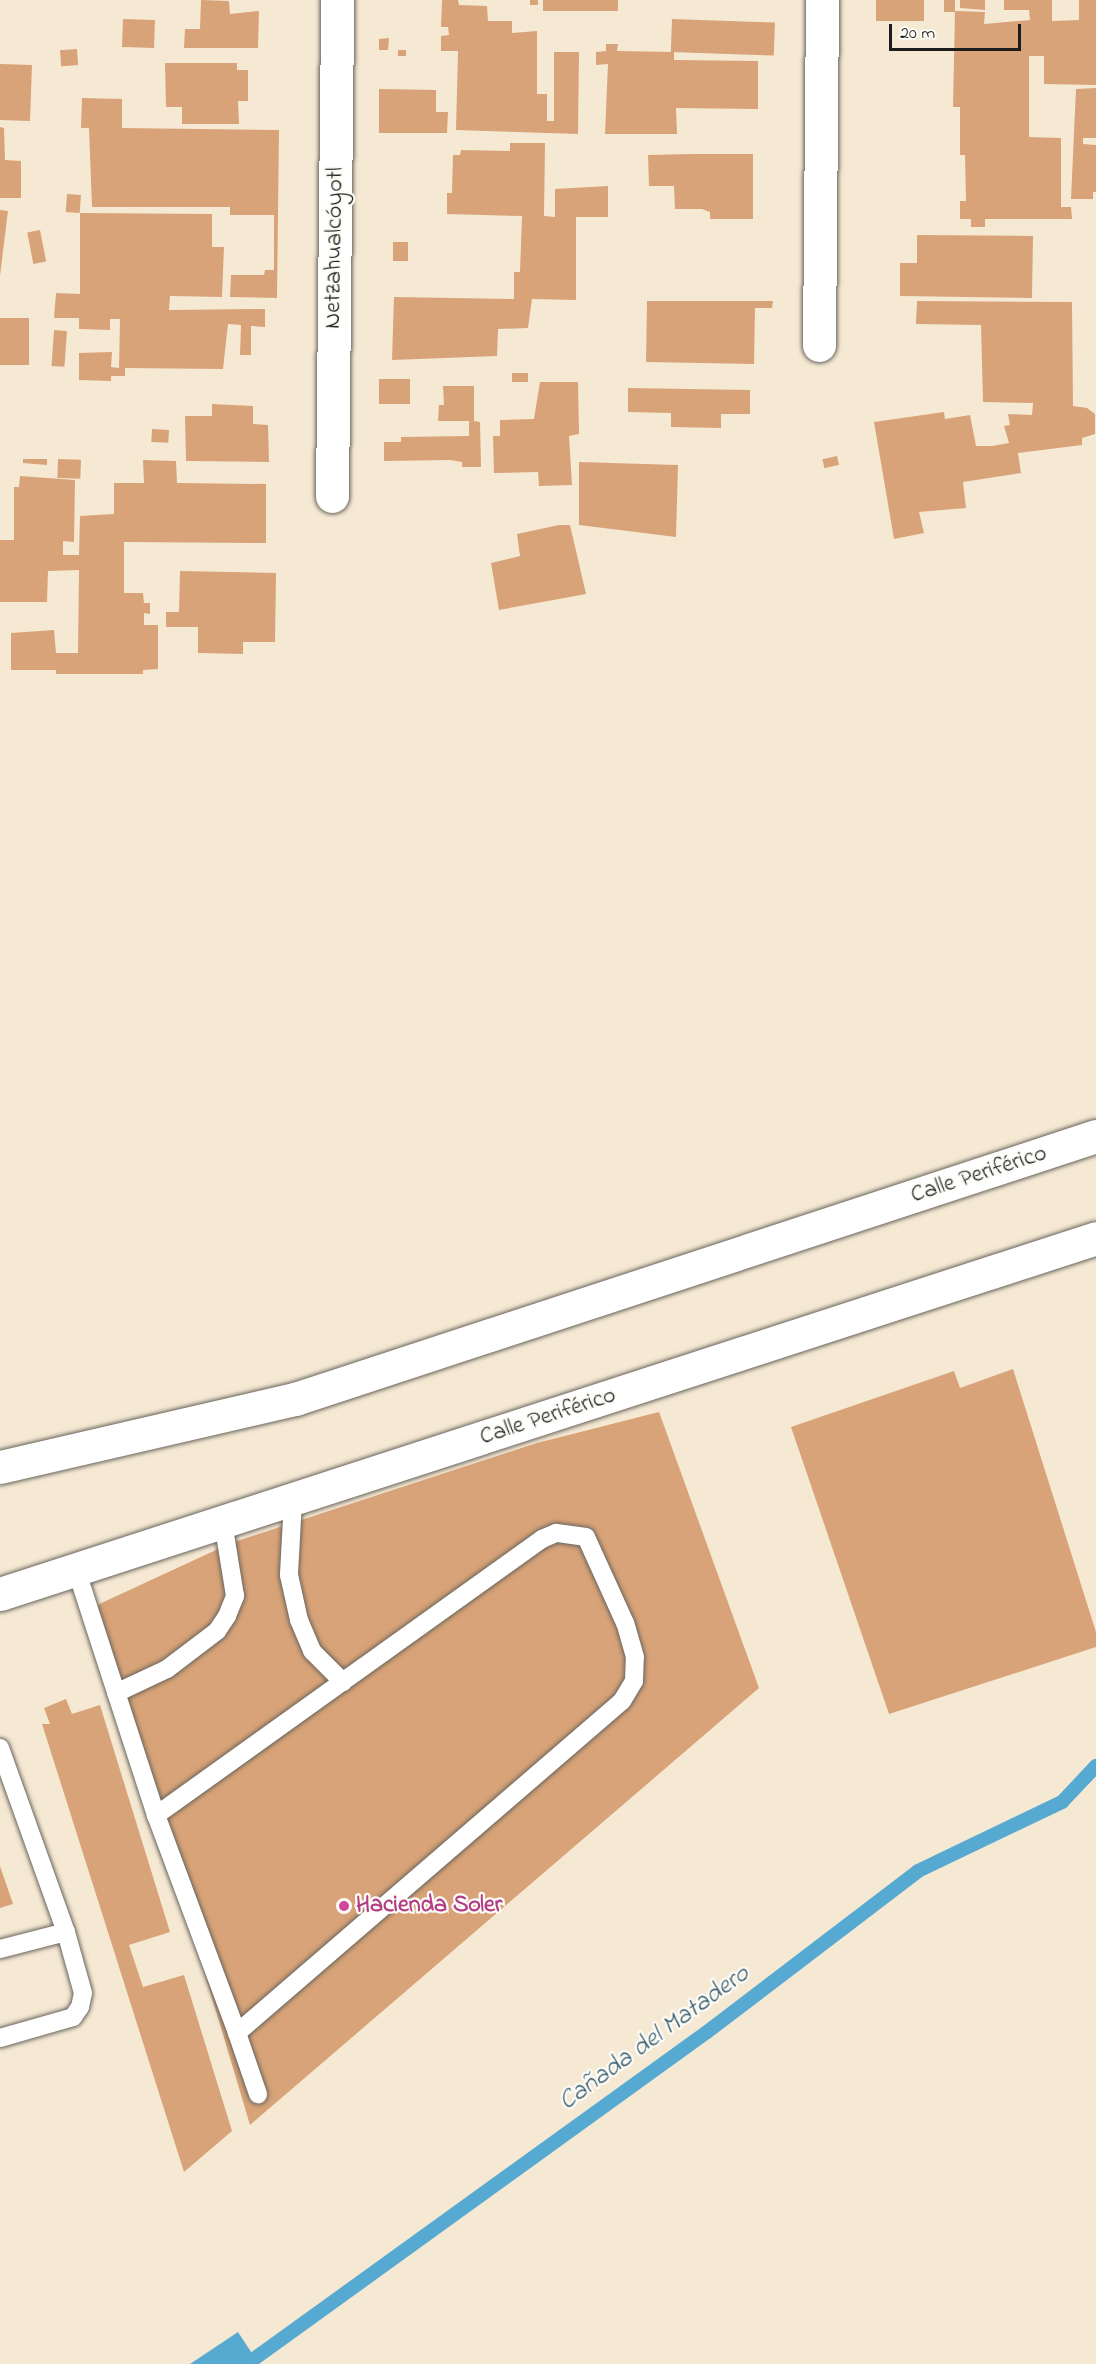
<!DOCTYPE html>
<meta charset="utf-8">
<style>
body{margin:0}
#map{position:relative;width:1096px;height:2364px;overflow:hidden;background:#f6e9d4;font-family:"Indie Flower",sans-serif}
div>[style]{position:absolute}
.water>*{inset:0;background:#56a9d1}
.stream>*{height:14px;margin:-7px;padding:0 7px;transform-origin:7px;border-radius:7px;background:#56a9d1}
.building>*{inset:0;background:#d8a378;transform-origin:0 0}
.roads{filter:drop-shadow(0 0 2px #68645c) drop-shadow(0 0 2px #68645c)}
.service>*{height:18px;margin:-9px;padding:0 9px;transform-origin:9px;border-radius:9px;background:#fff}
.minor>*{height:33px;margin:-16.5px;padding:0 16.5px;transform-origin:16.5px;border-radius:16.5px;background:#fff}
.trunk>*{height:33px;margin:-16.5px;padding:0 16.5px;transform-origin:16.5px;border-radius:16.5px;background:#fff}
.dots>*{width:16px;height:16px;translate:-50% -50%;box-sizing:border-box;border:3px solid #fdfcf7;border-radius:50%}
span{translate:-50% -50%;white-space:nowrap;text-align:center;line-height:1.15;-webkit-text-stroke:4.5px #fdfcf7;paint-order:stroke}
.street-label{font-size:24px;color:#1c1c1c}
.hotel-label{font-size:24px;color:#b23c85;font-weight:700}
.left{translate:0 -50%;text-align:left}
.water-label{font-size:26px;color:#365b6d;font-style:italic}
.scale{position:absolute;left:889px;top:24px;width:132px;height:27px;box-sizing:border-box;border:3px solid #1c1c1c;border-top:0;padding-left:8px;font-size:18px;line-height:21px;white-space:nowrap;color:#1c1c1c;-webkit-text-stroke:4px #fdfcf7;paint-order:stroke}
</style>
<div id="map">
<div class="water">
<div style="clip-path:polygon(238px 2332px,259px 2364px,190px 2364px)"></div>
</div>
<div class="stream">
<div style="left:247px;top:2364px;width:567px;rotate:-35.82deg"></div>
<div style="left:707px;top:2032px;width:265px;rotate:-37.3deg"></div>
<div style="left:918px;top:1871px;width:160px;rotate:-25.6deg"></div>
<div style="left:1062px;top:1802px;width:50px;rotate:-46.6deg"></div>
</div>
<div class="building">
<div style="clip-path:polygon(201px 0,229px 1px,230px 14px,259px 11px,258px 48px,184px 48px,185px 29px,200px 29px)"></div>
<div style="clip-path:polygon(442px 0,458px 0,459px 5px,487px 6px,488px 21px,512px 21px,512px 33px,537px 31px,537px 94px,547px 94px,547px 121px,554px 121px,554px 52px,579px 52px,578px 134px,456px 130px,458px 51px,441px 51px,441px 36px,449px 35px,448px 27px,441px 27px)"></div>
<div style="left:530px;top:0;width:8px;height:5px"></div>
<div style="left:543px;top:0;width:75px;height:11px"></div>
<div style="left:876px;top:0;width:48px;height:21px"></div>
<div style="left:944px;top:0;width:11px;height:12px"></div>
<div style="clip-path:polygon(960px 0,985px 0,985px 10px,960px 8px)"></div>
<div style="clip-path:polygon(1004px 0,1052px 0,1052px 21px,1079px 20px,1079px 0,1096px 0,1096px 85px,1044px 84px,1044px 56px,1029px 56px,1029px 137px,1061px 138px,1061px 207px,1071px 207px,1072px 219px,985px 219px,985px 227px,971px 227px,971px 219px,960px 219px,960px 201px,966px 201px,965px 155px,960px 155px,960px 107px,953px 107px,955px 11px,985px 12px,984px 24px,1030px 20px,1029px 10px,1004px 10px)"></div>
<div style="left:123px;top:19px;width:32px;height:28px;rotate:2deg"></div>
<div style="left:672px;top:19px;width:103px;height:33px;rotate:2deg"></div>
<div style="clip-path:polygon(389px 38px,388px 50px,379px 50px,379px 39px)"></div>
<div style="clip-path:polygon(606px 44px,618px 44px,617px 51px,674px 52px,674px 60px,758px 61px,758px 109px,676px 108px,677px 134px,605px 134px,608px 64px,596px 65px,596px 52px,606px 51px)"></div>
<div style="left:77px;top:49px;width:16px;height:17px;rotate:86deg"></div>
<div style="left:398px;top:50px;width:8px;height:6px"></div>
<div style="clip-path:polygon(165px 63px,237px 63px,237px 70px,248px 70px,248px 101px,238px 101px,239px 124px,182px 124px,182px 107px,166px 107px)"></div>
<div style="left:0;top:64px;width:32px;height:56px;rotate:2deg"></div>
<div style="clip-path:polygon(1096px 88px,1096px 138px,1083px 138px,1083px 144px,1096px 145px,1096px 192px,1093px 192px,1093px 199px,1071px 199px,1076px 89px)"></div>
<div style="clip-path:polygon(379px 89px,436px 90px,436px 112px,448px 112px,447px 133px,379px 133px)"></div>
<div style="clip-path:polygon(82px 98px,122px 99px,122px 128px,279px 130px,277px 298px,230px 297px,231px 275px,264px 275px,265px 270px,274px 270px,274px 215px,230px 215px,230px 207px,92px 207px,89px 128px,81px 128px)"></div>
<div style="clip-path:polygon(0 127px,4px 128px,5px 160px,21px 161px,21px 198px,0 198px)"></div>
<div style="clip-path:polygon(510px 143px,545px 143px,544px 216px,555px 217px,555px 189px,608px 186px,608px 217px,576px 217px,576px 300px,532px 299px,528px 328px,498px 329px,497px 356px,392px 360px,394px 297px,514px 299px,514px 272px,520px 272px,522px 216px,447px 214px,447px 193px,452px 193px,453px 155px,460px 155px,461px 150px,510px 151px)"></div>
<div style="clip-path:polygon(692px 154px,753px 154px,753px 219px,710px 219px,710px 212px,702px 209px,675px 209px,674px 186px,649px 186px,648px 155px)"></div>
<div style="left:67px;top:194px;width:14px;height:18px;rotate:4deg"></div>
<div style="left:0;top:210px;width:8px;height:66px;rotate:7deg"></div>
<div style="clip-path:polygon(80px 213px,212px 214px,212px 247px,224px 247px,222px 297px,170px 296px,169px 310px,265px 309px,265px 327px,251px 326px,251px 355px,240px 355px,241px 325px,228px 324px,223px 369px,125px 368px,125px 376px,111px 376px,111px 381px,79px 380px,79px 353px,112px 352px,111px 367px,119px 368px,120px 319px,110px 319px,110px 330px,79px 329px,79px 318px,54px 318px,56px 293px,80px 294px)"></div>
<div style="left:40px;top:230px;width:32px;height:13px;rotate:79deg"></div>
<div style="clip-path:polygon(917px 235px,1033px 236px,1032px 298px,900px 296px,900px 263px,917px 263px)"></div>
<div style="left:393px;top:242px;width:15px;height:19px"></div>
<div style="clip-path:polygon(647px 301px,773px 301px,772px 308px,755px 308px,754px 364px,646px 362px)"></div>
<div style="clip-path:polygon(917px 301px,1072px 302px,1073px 406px,1087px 408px,1095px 414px,1095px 434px,1082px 438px,1082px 445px,1018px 453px,1021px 473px,963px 482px,966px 508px,919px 512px,924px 533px,894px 539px,874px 422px,944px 412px,945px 419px,970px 415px,976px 446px,992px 446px,1009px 443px,1004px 426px,1010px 425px,1008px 414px,1032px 415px,1033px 403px,983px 402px,981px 325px,916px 324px)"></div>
<div style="left:0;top:318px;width:29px;height:47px"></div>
<div style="left:54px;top:330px;width:13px;height:36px;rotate:4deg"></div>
<div style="left:512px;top:373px;width:16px;height:9px"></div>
<div style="left:379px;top:379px;width:31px;height:25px"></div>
<div style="clip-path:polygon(540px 382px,578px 382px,579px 434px,569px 436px,572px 485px,539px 486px,538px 472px,494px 473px,493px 436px,500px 436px,500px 420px,534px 419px)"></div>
<div style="clip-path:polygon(443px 386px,474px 386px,474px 421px,480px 422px,481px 467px,462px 467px,462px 462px,450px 460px,384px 461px,384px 442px,401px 442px,401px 437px,469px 436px,469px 421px,438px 421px,439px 405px,444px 405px)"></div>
<div style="clip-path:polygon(628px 388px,750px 390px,750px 414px,721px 414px,721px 428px,671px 427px,671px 413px,628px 412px)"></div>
<div style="clip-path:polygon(212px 404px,253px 406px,253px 424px,268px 425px,269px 462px,186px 461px,185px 416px,212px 416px)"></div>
<div style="left:152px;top:429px;width:17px;height:13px;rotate:3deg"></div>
<div style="left:837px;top:456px;width:9px;height:15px;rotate:77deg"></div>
<div style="clip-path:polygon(23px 459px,47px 459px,47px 465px,23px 463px)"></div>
<div style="left:58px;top:459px;width:23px;height:19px;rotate:2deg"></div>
<div style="clip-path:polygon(143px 460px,176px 461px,177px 483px,266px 484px,266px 543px,124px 542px,124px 593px,143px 593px,144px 603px,150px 603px,150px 614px,144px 613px,144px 625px,158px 625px,158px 669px,143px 670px,143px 674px,56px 674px,56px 670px,11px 670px,11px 633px,54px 630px,56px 653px,78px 653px,79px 570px,48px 571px,47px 602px,0 602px,0 540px,14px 540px,14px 487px,19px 487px,20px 476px,75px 480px,74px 542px,63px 541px,63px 555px,79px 555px,80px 516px,114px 514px,114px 483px,144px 483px)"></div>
<div style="clip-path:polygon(579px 462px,678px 465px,676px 537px,579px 525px)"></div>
<div style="clip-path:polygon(559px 525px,570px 525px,586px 594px,499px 610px,491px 563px,520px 556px,517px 534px)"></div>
<div style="clip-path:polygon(180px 571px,276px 573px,275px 642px,243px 642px,243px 654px,198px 653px,198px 627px,166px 627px,166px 612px,179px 612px)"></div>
<div style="clip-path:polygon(1013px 1369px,1096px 1632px,1096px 1647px,889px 1714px,791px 1427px,954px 1371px,960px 1388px)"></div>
<div style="clip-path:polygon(659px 1412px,759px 1688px,250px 2125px,95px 1606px,231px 1543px,537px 1443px)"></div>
<div style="clip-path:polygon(66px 1699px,72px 1714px,100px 1705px,170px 1932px,129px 1945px,143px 1987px,184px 1975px,232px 2131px,184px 2172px,42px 1724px,50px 1724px,44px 1708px)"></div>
<div style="clip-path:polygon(0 1866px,13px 1904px,0 1908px)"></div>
</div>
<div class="roads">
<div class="service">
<div style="left:293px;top:1500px;width:75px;rotate:93.1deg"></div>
<div style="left:289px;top:1575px;width:46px;rotate:77.5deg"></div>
<div style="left:299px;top:1620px;width:34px;rotate:67deg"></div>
<div style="left:312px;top:1651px;width:44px;rotate:45deg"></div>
<div style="left:76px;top:1569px;width:259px;rotate:72deg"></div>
<div style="left:156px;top:1815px;width:233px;rotate:69.6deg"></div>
<div style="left:237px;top:2033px;width:508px;rotate:-40.77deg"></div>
<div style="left:622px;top:1701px;width:23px;rotate:-59deg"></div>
<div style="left:634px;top:1681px;width:24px;rotate:-88deg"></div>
<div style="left:635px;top:1657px;width:35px;rotate:-106deg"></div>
<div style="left:625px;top:1623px;width:94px;rotate:-114.4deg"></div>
<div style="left:586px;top:1537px;width:30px;rotate:-172deg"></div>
<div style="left:556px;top:1533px;width:15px;rotate:157deg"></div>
<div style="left:542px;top:1539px;width:475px;rotate:144.4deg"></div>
<div style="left:116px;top:1693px;width:56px;rotate:-25.2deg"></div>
<div style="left:167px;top:1669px;width:63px;rotate:-37.2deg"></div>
<div style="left:217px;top:1631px;width:18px;rotate:-56deg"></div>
<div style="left:227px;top:1616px;width:22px;rotate:-68deg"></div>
<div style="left:235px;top:1596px;width:75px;rotate:-99.2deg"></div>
<div style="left:0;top:1748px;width:195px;rotate:70.3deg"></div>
<div style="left:66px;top:1932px;width:68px;rotate:165.6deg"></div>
<div style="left:237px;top:2033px;width:65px;rotate:71deg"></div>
<div style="left:0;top:2038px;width:76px;rotate:-16deg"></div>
<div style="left:73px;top:2017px;width:12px;rotate:-55deg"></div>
<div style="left:80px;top:2007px;width:14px;rotate:-78deg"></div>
<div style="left:83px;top:1993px;width:63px;rotate:-105.6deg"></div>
</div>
<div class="minor">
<div style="left:819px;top:345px;width:345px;rotate:-89.5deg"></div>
<div style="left:332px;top:496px;width:496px;rotate:-89.4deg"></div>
</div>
<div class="trunk">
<div style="left:0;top:1467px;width:303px;rotate:-13deg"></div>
<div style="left:295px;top:1399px;width:843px;rotate:-18.18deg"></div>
<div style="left:0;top:1594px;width:1152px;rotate:-17.99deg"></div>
</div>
</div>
<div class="dots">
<div style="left:344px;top:1906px;background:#d1479c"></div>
</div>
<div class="street-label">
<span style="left:335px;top:248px;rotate:-89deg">Netzahualcóyotl</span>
<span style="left:979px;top:1175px;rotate:-18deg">Calle Periférico</span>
<span style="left:548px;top:1417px;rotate:-18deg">Calle Periférico</span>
</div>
<div class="hotel-label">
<span class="left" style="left:356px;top:1906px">Hacienda Soler</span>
</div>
<div class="water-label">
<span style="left:655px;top:2039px;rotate:-36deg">Cañada del Matadero</span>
</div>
<div class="scale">20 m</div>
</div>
